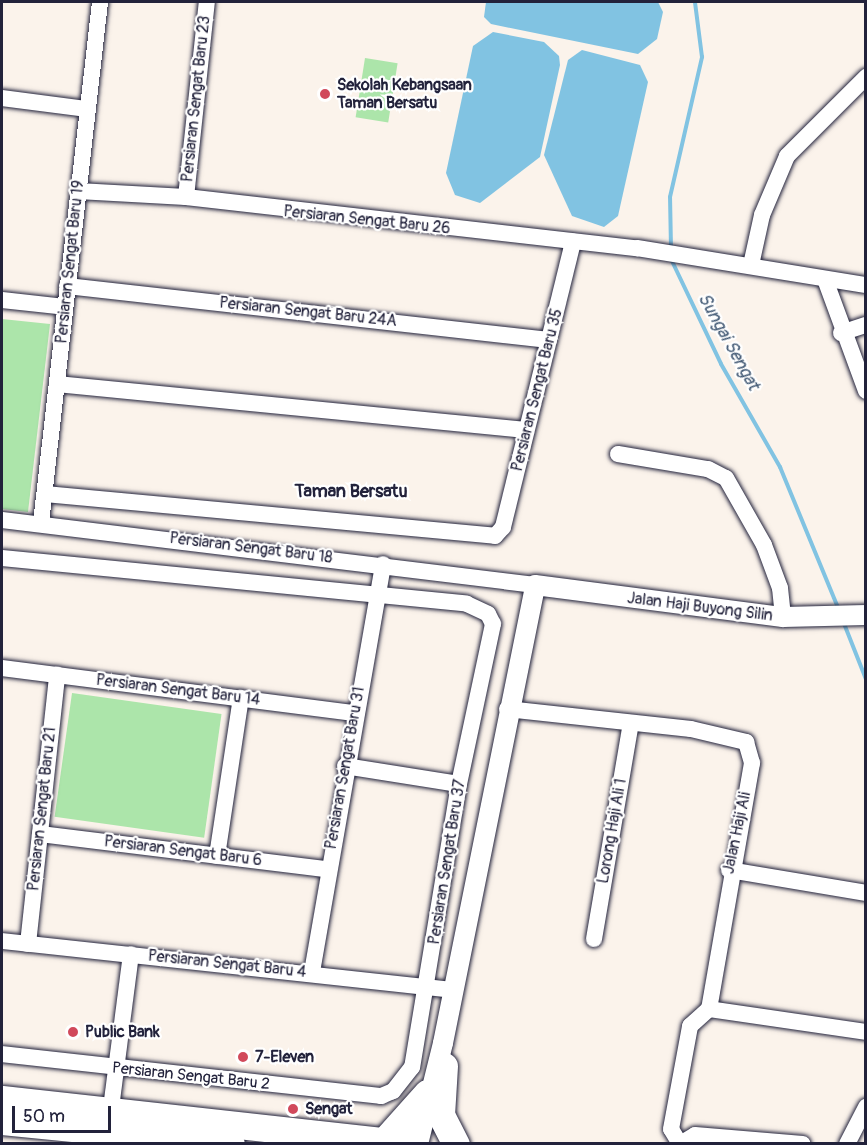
<!DOCTYPE html>
<style>
body{margin:0}
#map{position:relative;width:867px;height:1145px;overflow:hidden;background:#fbf3eb;font-family:Pangolin,sans-serif}
div>[style]{position:absolute}
.green>*{inset:0;background:#ace5aa;transform-origin:0 0}
.water>*{inset:0;background:#81c3e2}
.stream>*{height:4px;margin:-2px;padding:0 2px;transform-origin:2px;border-radius:2px;background:#81c3e2}
.roads{filter:drop-shadow(0 0 2px #22223b) drop-shadow(0 0 2px #22223b)}
.minor>*{height:16px;margin:-8px;padding:0 8px;transform-origin:8px;border-radius:8px;background:#fff}
.tertiary>*{height:20px;margin:-10px;padding:0 10px;transform-origin:10px;border-radius:10px;background:#fff}
.trunk>*{height:27px;margin:-13.5px;padding:0 13.5px;transform-origin:13.5px;border-radius:13.5px;background:#fff}
.dots>*{width:16px;height:16px;translate:-50% -50%;box-sizing:border-box;border:3px solid #fff;border-radius:50%}
span{translate:-50% -50%;white-space:nowrap;text-align:center;line-height:1.15;-webkit-text-stroke:4.5px #fff;paint-order:stroke}
.poi-label{font-size:16px;color:#22223b;font-weight:700}
.left{translate:0 -50%;text-align:left}
.street-label{font-size:16px;color:#22223b}
.water-label{font-size:18px;color:#435a75;font-style:italic}
.neighbourhood-label{font-size:18px;color:#22223b;font-weight:700}
.frame{position:absolute;inset:0;border:3px solid #22223b;pointer-events:none}
.scale{position:absolute;left:12px;top:1106px;width:99px;height:27px;box-sizing:border-box;border:3px solid #22223b;border-top:0;padding-left:8px;font-size:18px;line-height:21px;white-space:nowrap;color:#22223b;-webkit-text-stroke:4px #fff;paint-order:stroke}
</style>
<div id="map">
<div class="green">
<div style="left:365px;top:58px;width:33px;height:60px;rotate:9deg"></div>
<div style="clip-path:polygon(2px 319px,50px 324px,28px 512px,2px 509px)"></div>
<div style="left:72px;top:693px;width:151px;height:125px;rotate:8deg"></div>
</div>
<div class="water">
<div style="clip-path:polygon(486px 2px,658px 2px,663px 12px,657px 39px,638px 54px,491px 24px,484px 17px)"></div>
<div style="clip-path:polygon(493px 32px,544px 42px,559px 56px,560px 65px,540px 157px,480px 203px,455px 195px,446px 173px,473px 46px)"></div>
<div style="clip-path:polygon(582px 50px,640px 65px,648px 82px,618px 216px,604px 227px,572px 216px,544px 155px,568px 60px)"></div>
</div>
<div class="stream">
<div style="left:671px;top:248px;width:51px;rotate:-91.1deg"></div>
<div style="left:670px;top:197px;width:144px;rotate:-77.1deg"></div>
<div style="left:702px;top:57px;width:55px;rotate:-97.3deg"></div>
<div style="left:671px;top:259px;width:116px;rotate:64.5deg"></div>
<div style="left:721px;top:364px;width:119px;rotate:60.2deg"></div>
<div style="left:780px;top:467px;width:152px;rotate:67.6deg"></div>
<div style="left:843px;top:621px;width:62px;rotate:68.4deg"></div>
</div>
<div class="roads">
<div class="minor">
<div style="left:2px;top:98px;width:86px;rotate:7.4deg"></div>
<div style="left:78px;top:191px;width:108px;rotate:3.2deg"></div>
<div style="left:186px;top:197px;width:454px;rotate:6.5deg"></div>
<div style="left:637px;top:248px;width:232px;rotate:9.2deg"></div>
<div style="left:186px;top:197px;width:196px;rotate:-83.9deg"></div>
<div style="left:751px;top:265px;width:51px;rotate:-77.6deg"></div>
<div style="left:762px;top:215px;width:64px;rotate:-67deg"></div>
<div style="left:787px;top:156px;width:112px;rotate:-45deg"></div>
<div style="left:826px;top:282px;width:116px;rotate:69.8deg"></div>
<div style="left:67px;top:286px;width:485px;rotate:6.4deg"></div>
<div style="left:2px;top:300px;width:63px;rotate:6.3deg"></div>
<div style="left:841px;top:333px;width:26px;rotate:-18deg"></div>
<div style="left:57px;top:384px;width:471px;rotate:5.6deg"></div>
<div style="left:618px;top:454px;width:91px;rotate:9.5deg"></div>
<div style="left:708px;top:469px;width:20px;rotate:27deg"></div>
<div style="left:726px;top:478px;width:77px;rotate:60.4deg"></div>
<div style="left:764px;top:545px;width:46px;rotate:69.6deg"></div>
<div style="left:780px;top:588px;width:29px;rotate:84deg"></div>
<div style="left:45px;top:494px;width:452px;rotate:5.3deg"></div>
<div style="left:495px;top:536px;width:12px;rotate:-48deg"></div>
<div style="left:503px;top:527px;width:294px;rotate:-76.2deg"></div>
<div style="left:2px;top:520px;width:537px;rotate:6.95deg"></div>
<div style="left:41px;top:523px;width:524px;rotate:-83.54deg"></div>
<div style="left:2px;top:558px;width:467px;rotate:5.6deg"></div>
<div style="left:467px;top:604px;width:23px;rotate:25deg"></div>
<div style="left:488px;top:614px;width:11px;rotate:63deg"></div>
<div style="left:493px;top:624px;width:164px;rotate:102deg"></div>
<div style="left:459px;top:784px;width:287px;rotate:99.4deg"></div>
<div style="left:412px;top:1067px;width:31px;rotate:128deg"></div>
<div style="left:393px;top:1091px;width:13px;rotate:157deg"></div>
<div style="left:381px;top:1096px;width:381px;rotate:-173.7deg"></div>
<div style="left:2px;top:668px;width:355px;rotate:7.3deg"></div>
<div style="left:507px;top:709px;width:185px;rotate:6.2deg"></div>
<div style="left:691px;top:729px;width:57px;rotate:13.3deg"></div>
<div style="left:746px;top:742px;width:22px;rotate:74deg"></div>
<div style="left:752px;top:763px;width:250px;rotate:99.9deg"></div>
<div style="left:709px;top:1009px;width:159px;rotate:8.3deg"></div>
<div style="left:345px;top:766px;width:115px;rotate:9deg"></div>
<div style="left:40px;top:834px;width:289px;rotate:7deg"></div>
<div style="left:217px;top:856px;width:160px;rotate:-81.4deg"></div>
<div style="left:729px;top:870px;width:139px;rotate:9.5deg"></div>
<div style="left:594px;top:939px;width:219px;rotate:-80.3deg"></div>
<div style="left:2px;top:941px;width:454px;rotate:6.2deg"></div>
<div style="left:28px;top:944px;width:271px;rotate:-83.8deg"></div>
<div style="left:312px;top:972px;width:414px;rotate:-80.1deg"></div>
<div style="left:111px;top:1108px;width:155px;rotate:-82.6deg"></div>
<div style="left:680px;top:1144px;width:17px;rotate:-121deg"></div>
<div style="left:671px;top:1129px;width:105px;rotate:-79.5deg"></div>
<div style="left:690px;top:1026px;width:25px;rotate:-42deg"></div>
<div style="left:680px;top:1144px;width:17px;rotate:-31deg"></div>
<div style="left:695px;top:1135px;width:108px;rotate:4.8deg"></div>
<div style="left:847px;top:1144px;width:42px;rotate:-62.8deg"></div>
</div>
<div class="tertiary">
<div style="left:418px;top:1144px;width:104px;rotate:-76.1deg"></div>
<div style="left:443px;top:1043px;width:467px;rotate:-78.6deg"></div>
<div style="left:535px;top:585px;width:250px;rotate:7.4deg"></div>
<div style="left:783px;top:617px;width:83px;rotate:-1.4deg"></div>
</div>
<div class="trunk">
<div style="left:444px;top:1066px;width:49px;rotate:93.5deg"></div>
<div style="left:441px;top:1115px;width:33px;rotate:63deg"></div>
<div style="left:2px;top:1099px;width:409px;rotate:6.3deg"></div>
<div style="left:2px;top:1121px;width:230px;rotate:5.7deg"></div>
<div style="left:385px;top:1140px;width:63px;rotate:-48.2deg"></div>
</div>
</div>
<div class="dots">
<div style="left:325px;top:94px;background:#d1495b"></div>
<div style="left:73px;top:1032px;background:#d1495b"></div>
<div style="left:243px;top:1057px;background:#d1495b"></div>
<div style="left:293px;top:1109px;background:#d1495b"></div>
</div>
<div class="poi-label">
<span class="left" style="left:337px;top:94px">Sekolah Kebangsaan<br>Taman Bersatu</span>
<span class="left" style="left:85px;top:1032px">Public Bank</span>
<span class="left" style="left:255px;top:1057px">7-Eleven</span>
<span class="left" style="left:305px;top:1109px">Sengat</span>
</div>
<div class="street-label">
<span style="left:196px;top:99px;rotate:-84deg">Persiaran Sengat Baru 23</span>
<span style="left:367px;top:220px;rotate:6deg">Persiaran Sengat Baru 26</span>
<span style="left:70px;top:262px;rotate:-84deg">Persiaran Sengat Baru 19</span>
<span style="left:308px;top:312px;rotate:6deg">Persiaran Sengat Baru 24A</span>
<span style="left:537px;top:390px;rotate:-76deg">Persiaran Sengat Baru 35</span>
<span style="left:251px;top:548px;rotate:7deg">Persiaran Sengat Baru 18</span>
<span style="left:700px;top:607px;rotate:7deg">Jalan Haji Buyong Silin</span>
<span style="left:178px;top:690px;rotate:7deg">Persiaran Sengat Baru 14</span>
<span style="left:345px;top:768px;rotate:-80deg">Persiaran Sengat Baru 31</span>
<span style="left:42px;top:809px;rotate:-84deg">Persiaran Sengat Baru 21</span>
<span style="left:612px;top:831px;rotate:-80deg">Lorong Haji Ali 1</span>
<span style="left:737px;top:833px;rotate:-78deg">Jalan Haji Ali</span>
<span style="left:183px;top:851px;rotate:7deg">Persiaran Sengat Baru 6</span>
<span style="left:447px;top:862px;rotate:-81deg">Persiaran Sengat Baru 37</span>
<span style="left:227px;top:964px;rotate:6deg">Persiaran Sengat Baru 4</span>
<span style="left:191px;top:1076px;rotate:6deg">Persiaran Sengat Baru 2</span>
</div>
<div class="water-label">
<span style="left:728px;top:342px;rotate:61deg">Sungai Sengat</span>
</div>
<div class="neighbourhood-label">
<span style="left:351px;top:492px">Taman Bersatu</span>
</div>
<div class="frame"></div>
<div class="scale">50 m</div>
</div>
